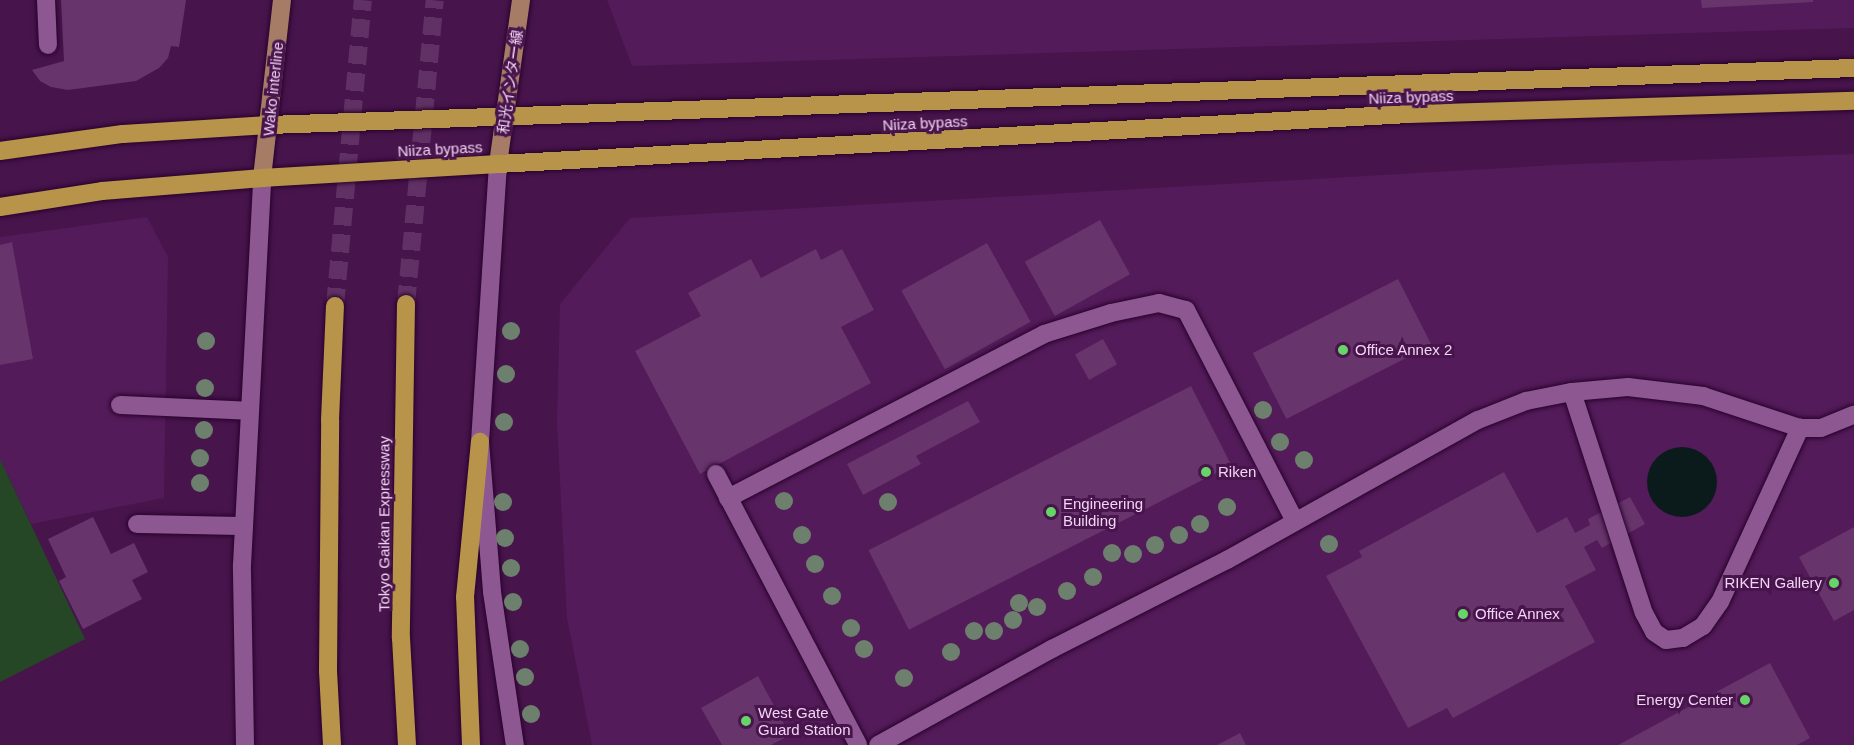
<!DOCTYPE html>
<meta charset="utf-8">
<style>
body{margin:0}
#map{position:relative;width:1854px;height:745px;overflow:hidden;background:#47144c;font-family:Helvetica,"Noto Sans JP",sans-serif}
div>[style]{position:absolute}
.built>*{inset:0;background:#531b59}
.green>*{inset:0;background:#264725}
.water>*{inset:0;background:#0b1b1c}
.round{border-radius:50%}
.building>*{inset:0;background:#67346c;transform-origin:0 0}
.highway-tunnel>*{height:18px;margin-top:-9px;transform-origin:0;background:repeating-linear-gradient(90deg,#613165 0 18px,transparent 0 27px)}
.roads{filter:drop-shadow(0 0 2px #28032c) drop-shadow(0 0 2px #28032c)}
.lane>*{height:18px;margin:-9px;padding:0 9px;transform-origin:9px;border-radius:9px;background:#8d5792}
.secondary>*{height:18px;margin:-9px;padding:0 9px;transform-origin:9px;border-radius:9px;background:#8d5792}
.primary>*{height:18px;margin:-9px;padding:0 9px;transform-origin:9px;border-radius:9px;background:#a67c67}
.highway>*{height:18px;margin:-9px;padding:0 9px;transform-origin:9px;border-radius:9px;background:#b7944a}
.trees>*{width:18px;height:18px;margin:-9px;border-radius:50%;background:#6c806d}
.dots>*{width:16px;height:16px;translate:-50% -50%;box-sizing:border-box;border:3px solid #47144c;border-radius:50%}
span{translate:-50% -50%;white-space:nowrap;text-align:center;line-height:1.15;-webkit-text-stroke:6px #47144c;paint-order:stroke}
.street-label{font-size:15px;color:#f2d4f4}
.poi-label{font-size:15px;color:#f2d4f4}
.left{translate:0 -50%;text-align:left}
.right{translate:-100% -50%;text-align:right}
</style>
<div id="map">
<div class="built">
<div style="clip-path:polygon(607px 0,1854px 0,1854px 28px,632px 66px)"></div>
<div style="clip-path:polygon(1854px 154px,1854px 745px,592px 745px,567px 618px,557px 422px,560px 304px,630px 218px,1574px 164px)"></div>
<div style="clip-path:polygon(147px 217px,168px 257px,164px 498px,31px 524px,0 459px,0 237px)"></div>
</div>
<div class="green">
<div style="clip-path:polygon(0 459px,85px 639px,0 682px)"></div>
</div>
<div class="water">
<div class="round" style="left:1647px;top:447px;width:70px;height:70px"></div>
</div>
<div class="building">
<div style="clip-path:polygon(61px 0,186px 0,179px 47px,171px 46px,168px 58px,159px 68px,136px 81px,68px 90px,51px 87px,40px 81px,32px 70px,64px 61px)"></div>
<div style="clip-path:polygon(1701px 0,1813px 0,1813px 2px,1702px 8px)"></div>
<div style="left:1100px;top:220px;width:62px;height:86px;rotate:61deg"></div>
<div style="clip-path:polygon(12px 242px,33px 359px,0 365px,0 245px)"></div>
<div style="left:987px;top:243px;width:90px;height:98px;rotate:61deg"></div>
<div style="clip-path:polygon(816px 249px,821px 260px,842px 249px,874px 310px,841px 327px,871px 383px,700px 474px,635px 351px,701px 316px,688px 293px,751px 259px,761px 278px)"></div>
<div style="left:1398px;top:279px;width:74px;height:163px;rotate:63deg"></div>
<div style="left:1103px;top:339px;width:29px;height:32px;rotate:61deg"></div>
<div style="left:1191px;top:386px;width:89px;height:362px;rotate:63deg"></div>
<div style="clip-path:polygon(968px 401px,980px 422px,916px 456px,921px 464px,863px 495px,847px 464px)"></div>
<div style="clip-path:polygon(1504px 472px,1537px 533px,1567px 517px,1575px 533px,1590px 525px,1588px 519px,1630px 497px,1645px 524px,1602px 548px,1597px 540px,1584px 547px,1596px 570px,1565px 586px,1595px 642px,1453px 718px,1447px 708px,1408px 728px,1326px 576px,1362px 557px,1359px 551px)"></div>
<div style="clip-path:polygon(93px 517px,111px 554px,134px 543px,148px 572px,132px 580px,142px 599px,83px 629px,59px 581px,66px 577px,48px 539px)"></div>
<div style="clip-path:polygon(1854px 527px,1854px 610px,1834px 621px,1799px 557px)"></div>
<div style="clip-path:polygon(1770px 663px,1810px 738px,1797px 745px,1618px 745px)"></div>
<div style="clip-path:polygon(758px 676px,790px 735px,771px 745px,722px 745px,701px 708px)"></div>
<div style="clip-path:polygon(1240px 733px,1246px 745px,1217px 745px)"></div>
</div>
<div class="highway-tunnel">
<div style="left:406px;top:304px;width:305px;rotate:-84.6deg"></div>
<div style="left:335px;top:306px;width:307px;rotate:-84.8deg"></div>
</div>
<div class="roads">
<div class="lane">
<div style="left:46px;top:0;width:45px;rotate:87.5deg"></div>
<div style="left:1572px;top:392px;width:232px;rotate:72deg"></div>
<div style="left:1644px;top:613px;width:21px;rotate:62deg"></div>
<div style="left:1654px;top:632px;width:14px;rotate:34deg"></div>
<div style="left:1666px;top:640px;width:17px;rotate:-7deg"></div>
<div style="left:1683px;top:638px;width:23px;rotate:-31deg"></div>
<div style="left:1703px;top:626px;width:29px;rotate:-55deg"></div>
<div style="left:1720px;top:602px;width:192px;rotate:-65.3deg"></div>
<div style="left:120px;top:405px;width:130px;rotate:2.6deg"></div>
<div style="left:716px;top:474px;width:306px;rotate:62.3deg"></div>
<div style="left:728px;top:498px;width:356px;rotate:-27.4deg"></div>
<div style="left:1044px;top:334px;width:70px;rotate:-17.4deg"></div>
<div style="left:1111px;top:313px;width:49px;rotate:-11.8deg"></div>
<div style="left:1159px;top:303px;width:28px;rotate:15deg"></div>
<div style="left:1186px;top:310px;width:237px;rotate:62.7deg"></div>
<div style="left:137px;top:524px;width:107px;rotate:1.1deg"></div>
<div style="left:878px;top:745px;width:199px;rotate:-28.9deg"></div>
<div style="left:1052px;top:649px;width:196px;rotate:-27deg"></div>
<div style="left:1227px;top:560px;width:287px;rotate:-29.2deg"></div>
<div style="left:1478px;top:420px;width:52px;rotate:-21.6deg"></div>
<div style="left:1526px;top:401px;width:47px;rotate:-11.1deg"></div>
<div style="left:1572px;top:392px;width:56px;rotate:-5.1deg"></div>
<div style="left:1628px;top:387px;width:76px;rotate:6.8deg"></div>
<div style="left:1703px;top:396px;width:102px;rotate:18.3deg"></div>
<div style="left:1800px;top:428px;width:21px"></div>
<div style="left:1821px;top:428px;width:35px;rotate:-22deg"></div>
</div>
<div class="secondary">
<div style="left:498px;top:164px;width:279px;rotate:93.7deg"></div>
<div style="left:480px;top:442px;width:150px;rotate:85.4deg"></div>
<div style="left:492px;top:592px;width:155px;rotate:81.5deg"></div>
<div style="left:245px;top:745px;width:180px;rotate:-91deg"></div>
<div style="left:242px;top:565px;width:388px;rotate:-87deg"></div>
</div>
<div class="primary">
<div style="left:498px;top:164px;width:166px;rotate:-82deg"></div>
<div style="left:262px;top:178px;width:179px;rotate:-83.6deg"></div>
</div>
<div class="highway">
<div style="left:0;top:151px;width:124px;rotate:-7.9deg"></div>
<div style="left:123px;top:134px;width:146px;rotate:-3.5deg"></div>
<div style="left:269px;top:125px;width:1586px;rotate:-2.06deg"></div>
<div style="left:0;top:207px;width:103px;rotate:-8.9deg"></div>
<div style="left:102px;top:191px;width:161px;rotate:-4.6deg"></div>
<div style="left:262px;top:178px;width:236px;rotate:-3.4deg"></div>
<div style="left:498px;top:164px;width:912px;rotate:-3.14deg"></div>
<div style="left:1409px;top:114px;width:445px;rotate:-1.7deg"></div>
<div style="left:406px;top:304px;width:334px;rotate:90.9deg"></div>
<div style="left:401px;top:638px;width:107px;rotate:86.8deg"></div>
<div style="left:332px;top:745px;width:75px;rotate:-93.1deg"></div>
<div style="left:328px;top:670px;width:250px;rotate:-89.5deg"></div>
<div style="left:330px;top:420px;width:114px;rotate:-87.5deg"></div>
<div style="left:471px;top:745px;width:148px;rotate:-92.3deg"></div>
<div style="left:465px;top:597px;width:156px;rotate:-84.5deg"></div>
</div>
</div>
<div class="trees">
<div style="left:511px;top:331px"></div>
<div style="left:206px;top:341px"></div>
<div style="left:506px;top:374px"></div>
<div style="left:205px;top:388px"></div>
<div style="left:1263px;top:410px"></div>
<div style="left:504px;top:422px"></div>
<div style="left:204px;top:430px"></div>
<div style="left:1280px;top:442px"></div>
<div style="left:200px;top:458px"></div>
<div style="left:1304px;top:460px"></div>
<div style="left:200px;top:483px"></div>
<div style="left:784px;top:501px"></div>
<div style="left:503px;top:502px"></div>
<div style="left:888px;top:502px"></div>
<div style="left:1227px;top:507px"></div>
<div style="left:1200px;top:524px"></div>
<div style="left:802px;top:535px"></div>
<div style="left:1179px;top:535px"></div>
<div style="left:505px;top:538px"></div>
<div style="left:1329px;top:544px"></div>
<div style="left:1155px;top:545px"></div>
<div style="left:1112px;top:553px"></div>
<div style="left:1133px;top:554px"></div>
<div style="left:815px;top:564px"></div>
<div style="left:511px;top:568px"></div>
<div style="left:1093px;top:577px"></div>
<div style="left:1067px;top:591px"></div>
<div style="left:832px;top:596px"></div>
<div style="left:513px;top:602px"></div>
<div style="left:1019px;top:603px"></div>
<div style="left:1037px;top:607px"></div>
<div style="left:1013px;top:620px"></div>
<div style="left:851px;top:628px"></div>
<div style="left:974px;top:631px"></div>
<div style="left:994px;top:631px"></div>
<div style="left:520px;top:649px"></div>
<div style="left:864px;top:649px"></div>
<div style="left:951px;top:652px"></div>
<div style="left:525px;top:677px"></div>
<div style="left:904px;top:678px"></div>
<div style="left:531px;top:714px"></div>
</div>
<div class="dots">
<div style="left:1343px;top:350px;background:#66d466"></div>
<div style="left:1206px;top:472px;background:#66d466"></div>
<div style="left:1051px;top:512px;background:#66d466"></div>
<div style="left:1834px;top:583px;background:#66d466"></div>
<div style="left:1463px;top:614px;background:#66d466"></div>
<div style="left:1745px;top:700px;background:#66d466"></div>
<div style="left:746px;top:721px;background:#66d466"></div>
</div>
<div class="street-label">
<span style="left:510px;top:82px;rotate:-82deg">和光インター線</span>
<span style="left:273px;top:89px;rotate:-84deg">Wako interline</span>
<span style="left:1411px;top:97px;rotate:-2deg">Niiza bypass</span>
<span style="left:925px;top:123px;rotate:-3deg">Niiza bypass</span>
<span style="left:440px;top:149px;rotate:-3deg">Niiza bypass</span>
<span style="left:384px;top:524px;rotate:-90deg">Tokyo Gaikan Expressway</span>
</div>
<div class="poi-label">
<span class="left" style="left:1355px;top:350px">Office Annex 2</span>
<span class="left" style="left:1218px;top:472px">Riken</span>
<span class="left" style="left:1063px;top:512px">Engineering<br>Building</span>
<span class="right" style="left:1822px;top:583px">RIKEN Gallery</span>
<span class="left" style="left:1475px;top:614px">Office Annex</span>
<span class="right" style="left:1733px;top:700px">Energy Center</span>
<span class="left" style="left:758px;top:721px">West Gate<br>Guard Station</span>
</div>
</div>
